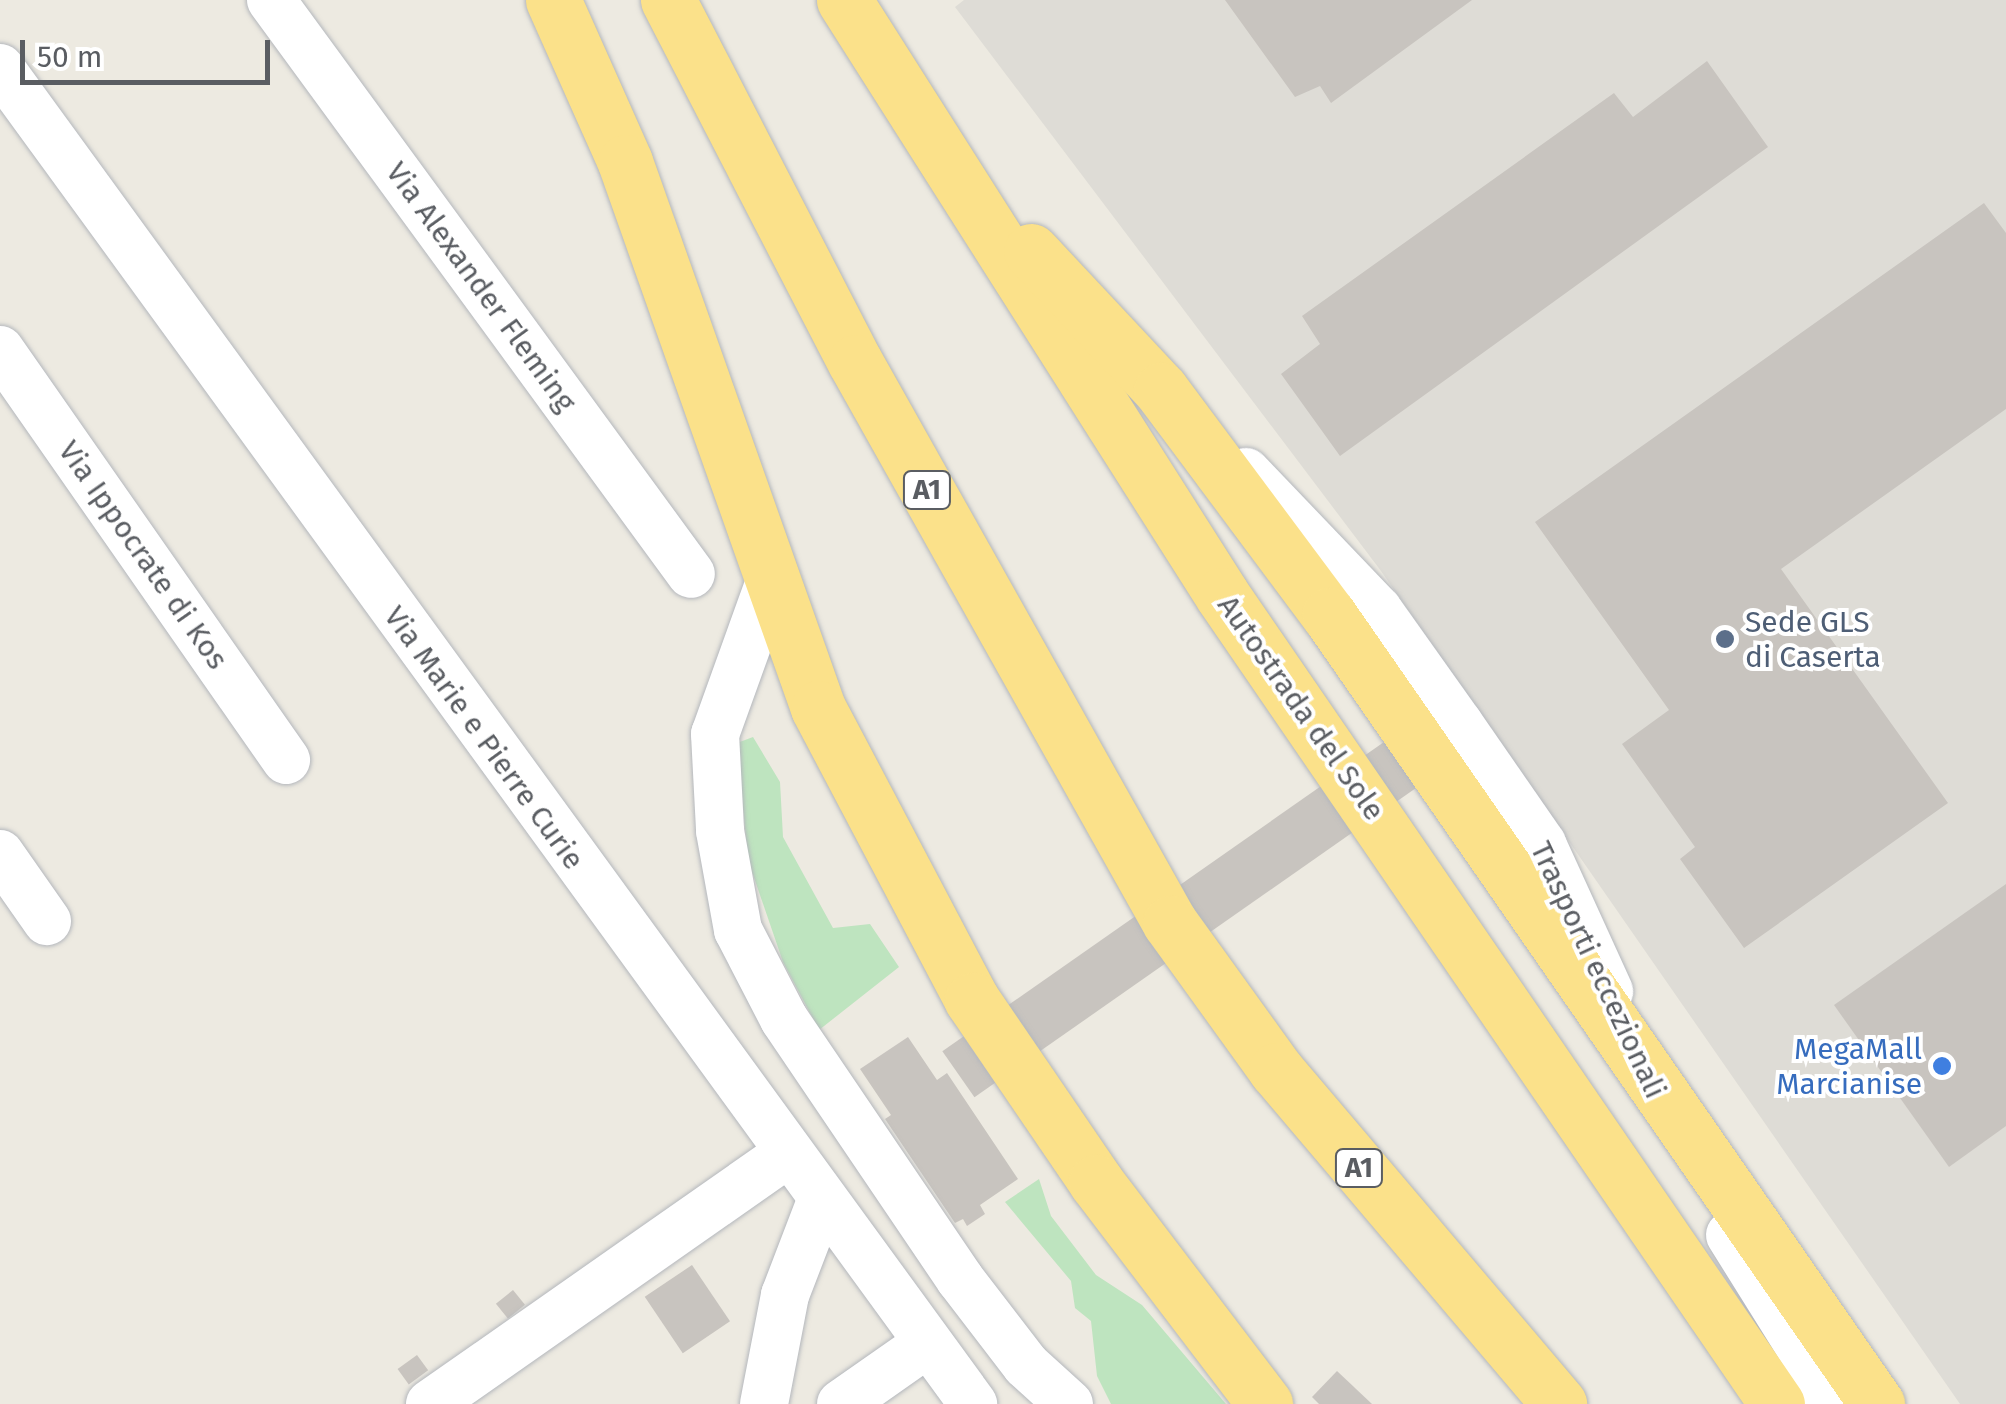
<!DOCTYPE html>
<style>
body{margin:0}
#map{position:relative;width:2006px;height:1404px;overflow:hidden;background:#edeae1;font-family:"Fira Sans",sans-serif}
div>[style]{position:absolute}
.industrial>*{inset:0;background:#dedcd6}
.green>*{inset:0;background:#bee4bf}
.building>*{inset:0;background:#c8c4bf;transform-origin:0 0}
.roads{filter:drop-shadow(0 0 2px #b4b7bc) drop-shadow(0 0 2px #b4b7bc)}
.minor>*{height:48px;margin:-24px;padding:0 24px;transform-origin:24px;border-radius:24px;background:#fff}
.highway>*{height:55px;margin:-27.5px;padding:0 27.5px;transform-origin:27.5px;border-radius:27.5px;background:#fbe18a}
.dots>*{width:28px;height:28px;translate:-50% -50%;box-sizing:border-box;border:5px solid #fff;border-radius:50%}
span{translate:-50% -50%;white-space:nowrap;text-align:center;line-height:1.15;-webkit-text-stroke:8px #fff;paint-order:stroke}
.shield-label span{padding:2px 8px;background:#fff;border:2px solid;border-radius:8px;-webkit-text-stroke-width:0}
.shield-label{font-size:28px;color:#5a5d62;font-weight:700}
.street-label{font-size:30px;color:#5a5d62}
.service-label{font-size:30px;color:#4e5e75}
.left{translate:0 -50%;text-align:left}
.shop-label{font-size:30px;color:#366cbe}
.right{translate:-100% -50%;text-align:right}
.scale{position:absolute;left:20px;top:40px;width:250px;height:45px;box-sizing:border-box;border:5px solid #5a5d62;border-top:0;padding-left:12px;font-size:30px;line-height:35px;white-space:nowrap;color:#5a5d62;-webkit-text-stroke:8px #fff;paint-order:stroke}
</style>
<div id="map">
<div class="industrial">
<div style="clip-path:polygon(964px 0,2006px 0,2006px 1404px,1960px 1404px,1381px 571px,955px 7px)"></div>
</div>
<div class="green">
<div style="clip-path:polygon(753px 737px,780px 782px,783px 837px,833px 928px,870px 924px,899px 967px,819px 1030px,783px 962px,748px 860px,737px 743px)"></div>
<div style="clip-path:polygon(1039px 1179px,1051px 1216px,1096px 1275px,1142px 1305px,1226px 1404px,1111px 1404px,1097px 1376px,1091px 1321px,1075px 1308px,1071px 1281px,1005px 1202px)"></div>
</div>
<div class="building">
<div style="clip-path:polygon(1225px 0,1472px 0,1331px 103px,1320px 86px,1295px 97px)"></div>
<div style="clip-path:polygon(1707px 61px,1768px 147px,1340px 456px,1281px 374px,1320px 344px,1302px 316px,1614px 93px,1633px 117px)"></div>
<div style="clip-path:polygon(1984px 203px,2006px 233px,2006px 409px,1781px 569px,1948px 803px,1744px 948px,1680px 859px,1695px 847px,1622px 744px,1669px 710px,1535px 522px)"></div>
<div style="left:1424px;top:714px;width:56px;height:588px;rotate:55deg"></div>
<div style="clip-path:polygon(2006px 884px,2006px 1126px,1949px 1167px,1834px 1005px)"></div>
<div style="clip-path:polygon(908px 1037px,937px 1080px,947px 1073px,1018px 1179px,980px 1205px,985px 1214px,967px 1226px,963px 1219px,955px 1223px,885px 1119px,891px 1115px,860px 1069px)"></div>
<div style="left:692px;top:1265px;width:68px;height:57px;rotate:56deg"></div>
<div style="left:513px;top:1290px;width:19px;height:22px;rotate:51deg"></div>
<div style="left:417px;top:1355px;width:19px;height:24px;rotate:54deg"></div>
<div style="clip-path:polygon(1337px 1371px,1372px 1404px,1319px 1404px,1312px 1397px)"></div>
</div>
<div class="roads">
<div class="minor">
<div style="left:271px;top:0;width:711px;rotate:53.81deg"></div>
<div style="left:0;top:68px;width:1653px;rotate:53.93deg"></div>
<div style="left:0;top:350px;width:500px;rotate:55.1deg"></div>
<div style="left:1246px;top:472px;width:191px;rotate:46.3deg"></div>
<div style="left:1378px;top:610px;width:140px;rotate:54.6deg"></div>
<div style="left:1459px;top:724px;width:146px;rotate:55.3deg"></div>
<div style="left:1542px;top:844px;width:162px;rotate:65.5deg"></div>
<div style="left:772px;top:576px;width:168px;rotate:109.8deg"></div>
<div style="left:715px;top:734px;width:97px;rotate:87deg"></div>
<div style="left:720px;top:831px;width:101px;rotate:79.7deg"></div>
<div style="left:738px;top:930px;width:100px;rotate:62.7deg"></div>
<div style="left:784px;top:1019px;width:314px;rotate:55.9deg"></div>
<div style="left:960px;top:1279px;width:108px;rotate:52.5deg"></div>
<div style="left:1026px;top:1365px;width:58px;rotate:42.2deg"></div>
<div style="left:0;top:854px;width:82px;rotate:55deg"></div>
<div style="left:1730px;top:1235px;width:160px;rotate:58deg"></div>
<div style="left:1815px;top:1371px;width:35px;rotate:68deg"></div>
<div style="left:430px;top:1404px;width:434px;rotate:-35deg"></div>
<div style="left:764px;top:1404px;width:111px;rotate:-79.1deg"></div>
<div style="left:785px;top:1295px;width:101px;rotate:-69deg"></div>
<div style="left:841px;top:1404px;width:106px;rotate:-35deg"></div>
</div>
<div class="highway">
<div style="left:553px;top:0;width:177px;rotate:66deg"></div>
<div style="left:625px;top:162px;width:579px;rotate:70.53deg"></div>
<div style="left:818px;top:708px;width:330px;rotate:62.2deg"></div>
<div style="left:972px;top:1000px;width:220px;rotate:55.7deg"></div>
<div style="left:1096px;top:1182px;width:279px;rotate:52.7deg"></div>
<div style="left:668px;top:0;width:407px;rotate:62.7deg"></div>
<div style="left:855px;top:362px;width:643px;rotate:60.69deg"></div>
<div style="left:1170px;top:923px;width:181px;rotate:54.2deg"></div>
<div style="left:1276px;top:1070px;width:438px;rotate:49.7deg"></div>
<div style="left:844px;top:0;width:705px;rotate:57.57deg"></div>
<div style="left:1222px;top:595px;width:981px;rotate:55.55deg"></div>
<div style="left:1031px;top:251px;width:190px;rotate:46.9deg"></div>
<div style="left:1161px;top:390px;width:281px;rotate:53.3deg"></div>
<div style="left:1329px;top:615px;width:961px;rotate:55.22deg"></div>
</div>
</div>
<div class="dots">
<div style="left:1725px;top:639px;background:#5c6f8a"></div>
<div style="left:1942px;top:1066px;background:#3f7fe0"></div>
</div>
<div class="shield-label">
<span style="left:927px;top:490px">A1</span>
<span style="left:1359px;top:1168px">A1</span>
</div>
<div class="street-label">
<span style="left:481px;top:287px;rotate:54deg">Via Alexander Fleming</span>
<span style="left:143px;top:555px;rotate:55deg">Via Ippocrate di Kos</span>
<span style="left:1301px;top:708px;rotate:55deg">Autostrada del Sole</span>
<span style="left:484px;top:738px;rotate:54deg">Via Marie e Pierre Curie</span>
<span style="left:1598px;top:970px;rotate:65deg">Trasporti eccezionali</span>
</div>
<div class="service-label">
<span class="left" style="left:1745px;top:639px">Sede GLS<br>di Caserta</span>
</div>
<div class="shop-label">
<span class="right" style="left:1922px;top:1066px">MegaMall<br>Marcianise</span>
</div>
<div class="scale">50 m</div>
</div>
